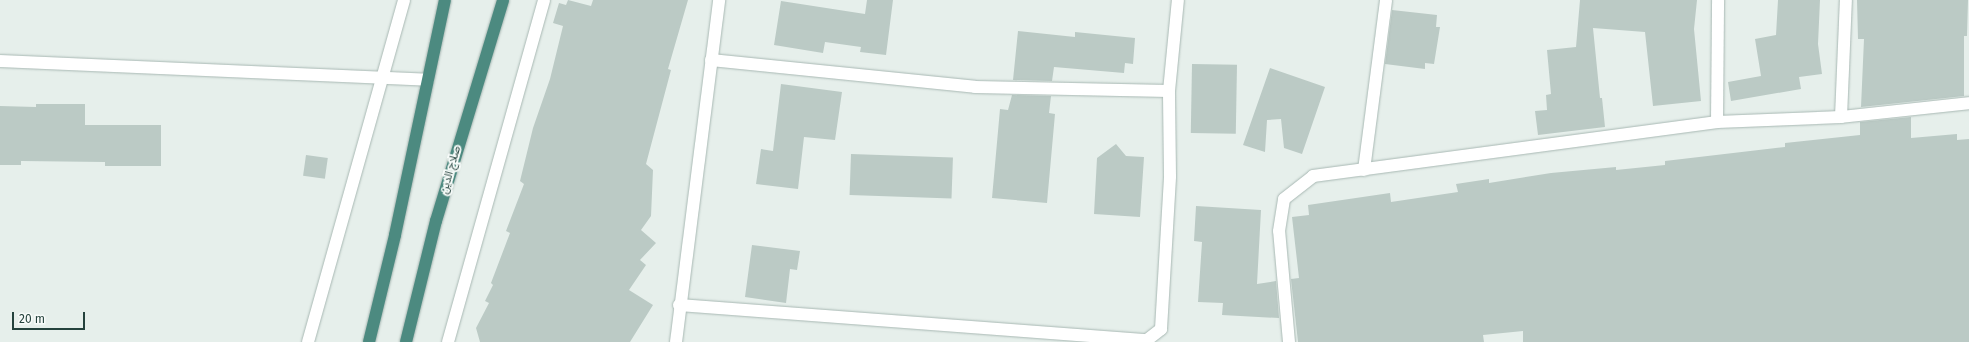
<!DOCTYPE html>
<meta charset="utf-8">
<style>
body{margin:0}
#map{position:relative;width:1969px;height:342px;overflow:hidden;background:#e6efeb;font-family:"Fira Sans","Noto Sans Arabic",sans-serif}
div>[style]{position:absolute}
.building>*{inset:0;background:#bbcac5;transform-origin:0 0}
.roads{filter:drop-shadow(0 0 1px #a8b8b3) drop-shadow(0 0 1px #a8b8b3)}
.minor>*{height:12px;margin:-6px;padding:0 6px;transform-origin:6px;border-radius:6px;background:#fff}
.secondary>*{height:12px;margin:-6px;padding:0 6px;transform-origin:6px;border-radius:6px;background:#fff}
.trunk>*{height:12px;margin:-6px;padding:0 6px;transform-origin:6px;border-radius:6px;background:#4c8a80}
span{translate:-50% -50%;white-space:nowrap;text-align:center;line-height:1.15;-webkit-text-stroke:4px #f7fbf9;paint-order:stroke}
.street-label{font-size:11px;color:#24423c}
.scale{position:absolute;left:12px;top:312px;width:73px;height:18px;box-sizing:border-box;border:2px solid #24423c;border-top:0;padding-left:5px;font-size:12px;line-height:14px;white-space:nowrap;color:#24423c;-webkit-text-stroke:3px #f7fbf9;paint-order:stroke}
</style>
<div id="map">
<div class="building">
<div style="clip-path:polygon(568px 0,591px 6px,593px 0,688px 0,668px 69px,671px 70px,646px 164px,653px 170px,651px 216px,641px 230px,656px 243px,640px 260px,646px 265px,629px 290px,653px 305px,630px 342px,480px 342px,476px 328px,489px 303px,485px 301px,493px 285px,491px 283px,510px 233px,506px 231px,524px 184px,520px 181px,533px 128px,550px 79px,563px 26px,553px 23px,559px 3px,566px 5px)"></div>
<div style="clip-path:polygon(867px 0,893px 0,886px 55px,860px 52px,861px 47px,825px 42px,823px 53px,774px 45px,781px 1px,865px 14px)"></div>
<div style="clip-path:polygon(1580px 0,1697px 0,1694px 29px,1701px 101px,1653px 106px,1645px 32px,1593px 28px,1600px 98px,1602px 98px,1605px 127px,1538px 135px,1535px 111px,1547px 110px,1546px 95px,1551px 94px,1547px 50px,1576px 47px)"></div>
<div style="clip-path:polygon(1778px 0,1820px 0,1818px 44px,1822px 74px,1799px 77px,1801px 89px,1731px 101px,1728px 82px,1761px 76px,1755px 39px,1776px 35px)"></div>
<div style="clip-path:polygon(1857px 0,1968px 0,1967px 36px,1964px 36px,1964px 96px,1861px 107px,1864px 39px,1858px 39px)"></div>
<div style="clip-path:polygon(1392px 10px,1437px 15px,1436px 27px,1440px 27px,1434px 64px,1425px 63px,1425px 69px,1385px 64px)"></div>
<div style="clip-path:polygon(1018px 31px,1075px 37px,1075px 32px,1135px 38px,1133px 64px,1125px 63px,1124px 73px,1054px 67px,1052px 81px,1013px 80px)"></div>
<div style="left:1192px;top:64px;width:45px;height:69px;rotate:1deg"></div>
<div style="clip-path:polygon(1270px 68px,1325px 87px,1302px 154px,1284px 148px,1281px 119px,1267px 120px,1265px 152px,1243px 145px)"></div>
<div style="clip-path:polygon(781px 84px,842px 92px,835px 140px,804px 137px,798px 189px,756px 184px,761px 149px,773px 151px)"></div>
<div style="clip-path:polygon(1012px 95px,1051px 96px,1049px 113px,1055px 114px,1047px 203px,992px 198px,1000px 109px,1008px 110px)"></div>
<div style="clip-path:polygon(36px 104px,85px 104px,85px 125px,161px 125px,161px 166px,105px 166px,105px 162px,21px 161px,21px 165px,0 165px,0 106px,36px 107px)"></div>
<div style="clip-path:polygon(1911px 117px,1911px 138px,1957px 134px,1957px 140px,1969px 139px,1969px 342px,1523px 342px,1523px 331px,1483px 335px,1484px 342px,1298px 342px,1291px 279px,1299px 278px,1292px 217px,1309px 215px,1308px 205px,1390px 193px,1391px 202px,1458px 192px,1456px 184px,1489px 179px,1489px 183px,1551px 173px,1616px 167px,1616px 170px,1665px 165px,1665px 161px,1785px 147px,1785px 143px,1860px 135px,1860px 122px)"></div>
<div style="clip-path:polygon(1116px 144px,1126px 156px,1144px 157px,1140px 217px,1094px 214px,1097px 158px)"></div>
<div style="left:851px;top:154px;width:102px;height:41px;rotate:2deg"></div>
<div style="left:306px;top:155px;width:22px;height:21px;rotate:8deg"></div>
<div style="clip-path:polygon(1196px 206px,1261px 210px,1257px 284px,1276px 281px,1279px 318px,1222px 315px,1223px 303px,1198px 302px,1202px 242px,1194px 241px)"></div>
<div style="clip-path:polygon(752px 245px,800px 251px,797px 270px,790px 269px,786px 303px,745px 297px)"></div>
</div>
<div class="roads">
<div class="minor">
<div style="left:711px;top:60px;width:265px;rotate:5.8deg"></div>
<div style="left:975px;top:87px;width:194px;rotate:1.2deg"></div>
<div style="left:0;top:61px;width:428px;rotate:2.5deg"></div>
<div style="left:1841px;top:117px;width:117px;rotate:-87.6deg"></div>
<div style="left:1717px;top:122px;width:122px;rotate:-89.5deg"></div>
<div style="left:1364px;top:170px;width:171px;rotate:-82.6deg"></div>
<div style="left:679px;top:305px;width:469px;rotate:4.3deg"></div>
<div style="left:1147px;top:340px;width:18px;rotate:-38deg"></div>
<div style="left:1161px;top:329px;width:153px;rotate:-86.6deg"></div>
<div style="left:1170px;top:176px;width:85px;rotate:-90.7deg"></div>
<div style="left:1169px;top:91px;width:91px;rotate:-84.4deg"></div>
<div style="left:676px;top:342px;width:345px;rotate:-82.8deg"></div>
<div style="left:1289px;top:342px;width:111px;rotate:-95.1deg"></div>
<div style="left:1279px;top:231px;width:32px;rotate:-81deg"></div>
<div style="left:1284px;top:199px;width:37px;rotate:-38deg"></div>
<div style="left:1313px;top:176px;width:408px;rotate:-7.6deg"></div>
<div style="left:1717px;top:122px;width:124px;rotate:-2.3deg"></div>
<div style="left:1841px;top:117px;width:129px;rotate:-6.2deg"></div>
</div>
<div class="secondary">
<div style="left:308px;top:342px;width:355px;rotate:-74.3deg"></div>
<div style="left:448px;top:342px;width:355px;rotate:-74.3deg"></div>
</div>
<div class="trunk">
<div style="left:369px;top:342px;width:110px;rotate:-76.3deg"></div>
<div style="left:395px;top:235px;width:240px;rotate:-78deg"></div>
<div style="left:406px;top:342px;width:125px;rotate:-76.1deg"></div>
<div style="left:436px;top:221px;width:231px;rotate:-73.1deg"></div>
</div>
</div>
<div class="street-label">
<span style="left:451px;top:170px;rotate:-74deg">صلاح الدين</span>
</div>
<div class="scale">20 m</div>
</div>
